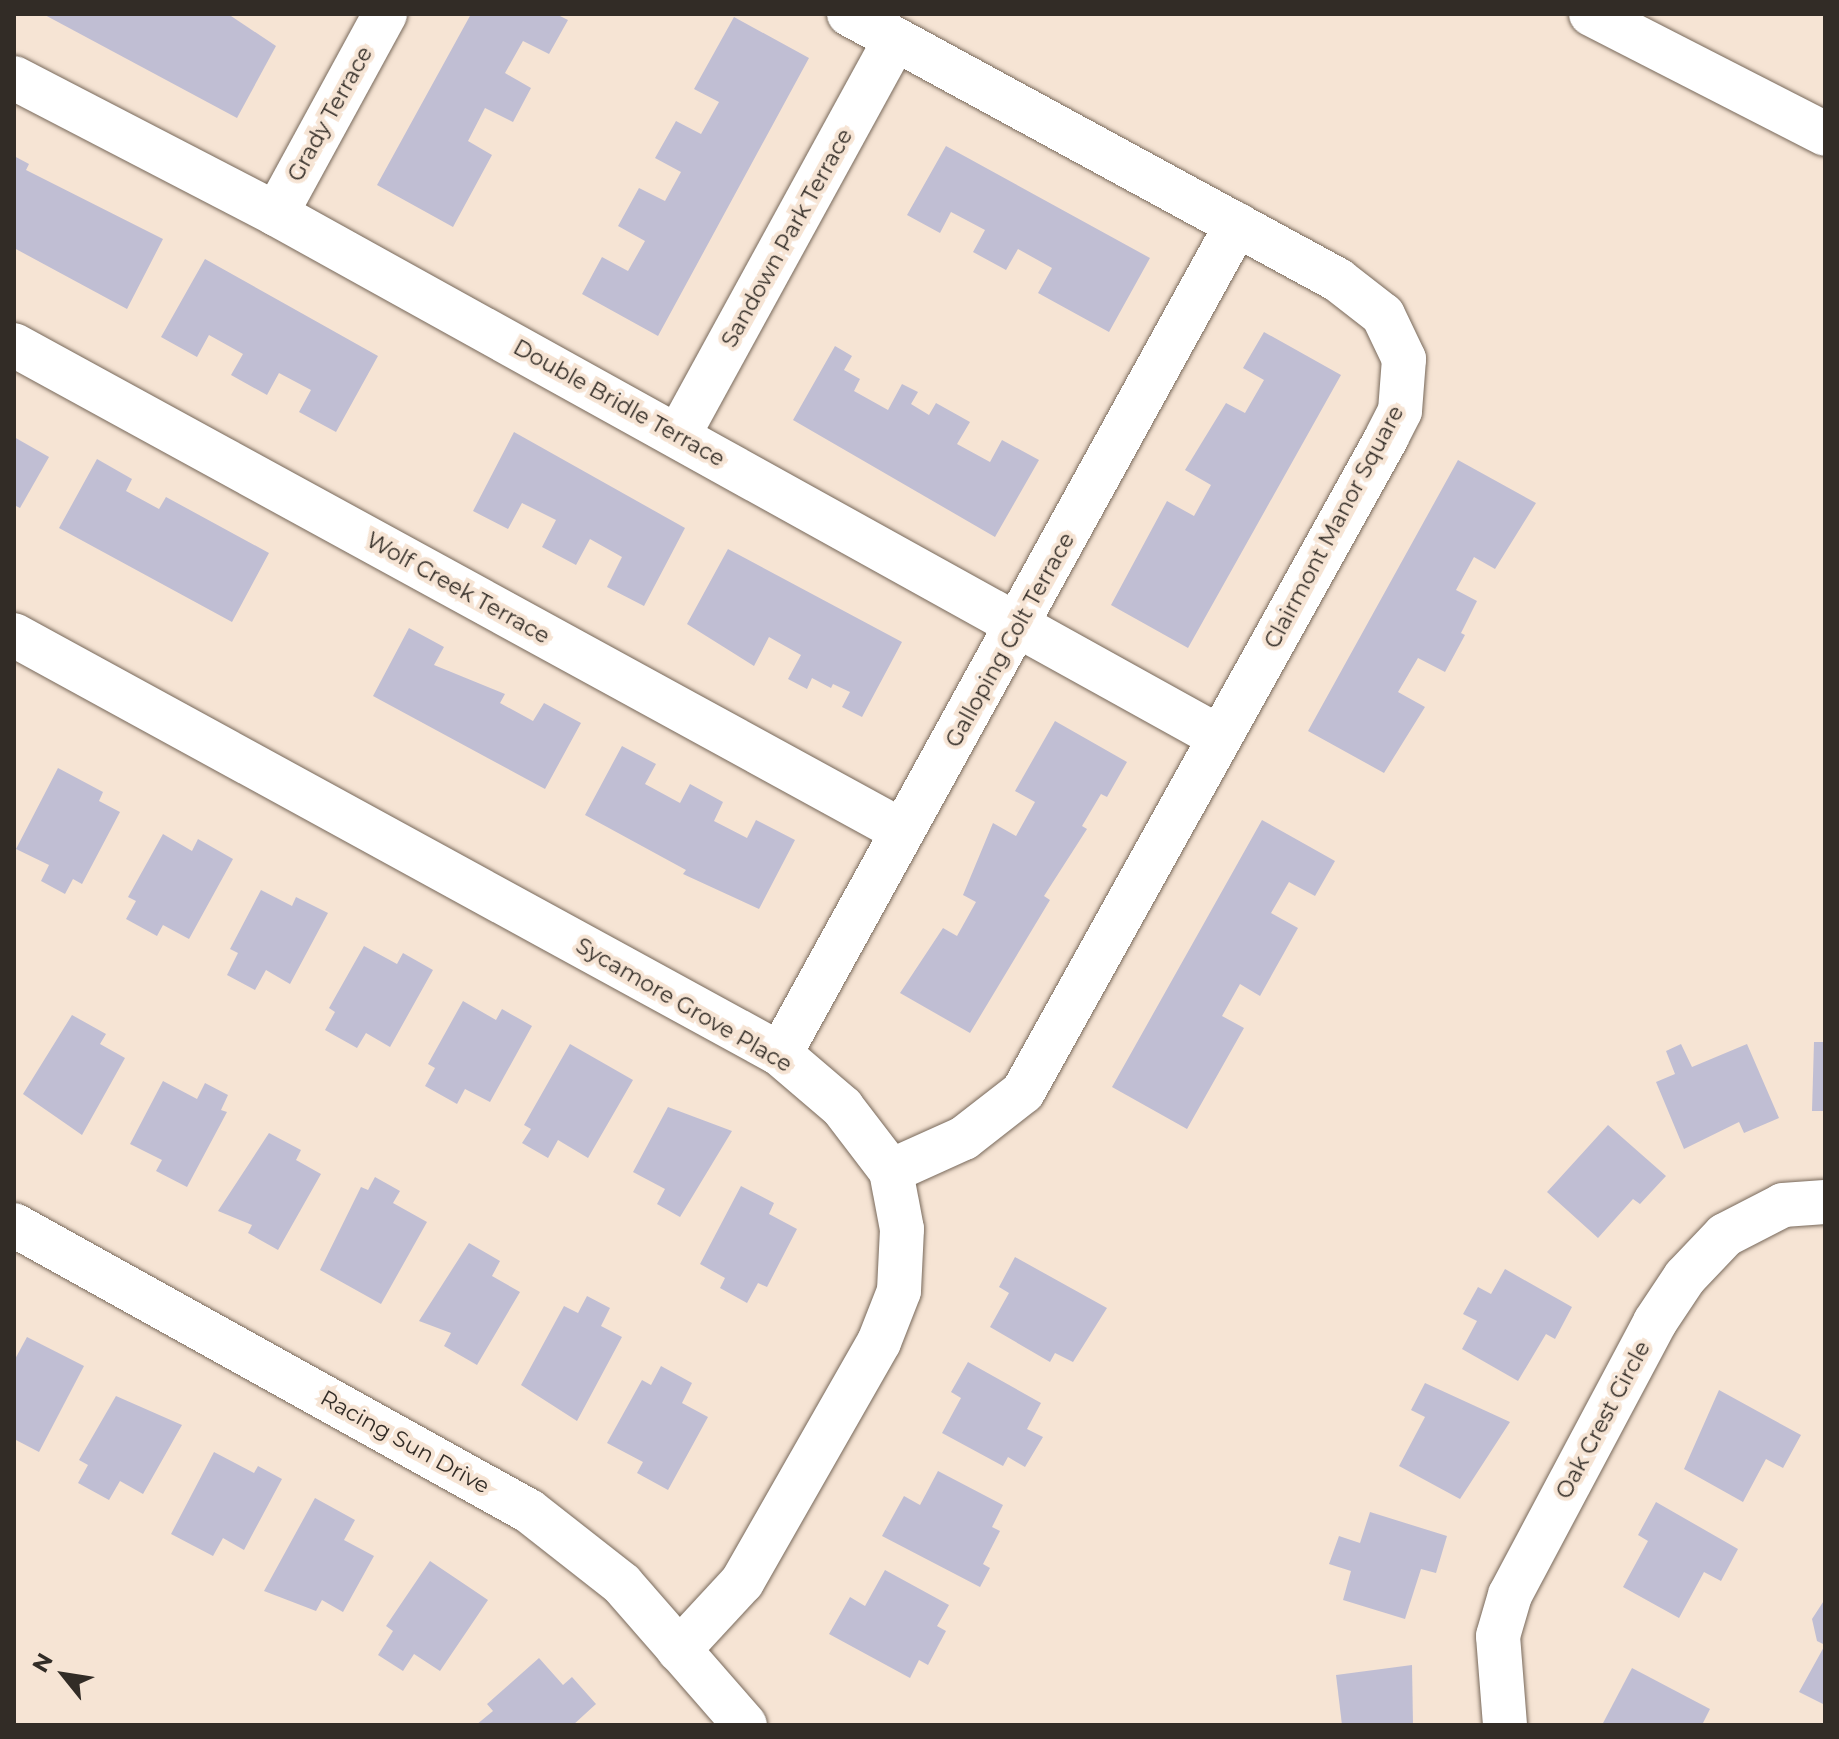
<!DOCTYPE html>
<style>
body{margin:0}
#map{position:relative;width:1839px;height:1739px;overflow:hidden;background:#f6e4d4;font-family:Montserrat,sans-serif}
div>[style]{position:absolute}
.building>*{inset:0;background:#c0bed3}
.roads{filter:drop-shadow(0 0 2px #78695b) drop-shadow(0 0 2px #78695b)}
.minor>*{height:44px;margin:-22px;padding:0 22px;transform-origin:22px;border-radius:22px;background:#fff}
.major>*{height:44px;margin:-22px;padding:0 22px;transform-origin:22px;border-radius:22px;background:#fff}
span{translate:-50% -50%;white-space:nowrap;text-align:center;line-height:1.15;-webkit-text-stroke:8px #f6e4d4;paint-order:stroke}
.street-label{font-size:22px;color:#322c26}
.frame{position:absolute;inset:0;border:16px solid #322c26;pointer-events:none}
.north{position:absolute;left:24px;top:1635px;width:80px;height:80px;-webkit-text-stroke:6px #f6e4d4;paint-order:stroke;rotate:300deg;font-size:22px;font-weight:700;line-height:32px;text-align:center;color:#322c26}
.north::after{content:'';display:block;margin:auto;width:28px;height:36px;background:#322c26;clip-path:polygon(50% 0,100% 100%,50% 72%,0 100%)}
</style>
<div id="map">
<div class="building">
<div style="clip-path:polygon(43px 14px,228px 14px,276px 46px,237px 118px)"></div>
<div style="clip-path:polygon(471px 14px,556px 14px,568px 20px,549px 54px,523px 41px,505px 73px,531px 88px,513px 122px,485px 108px,468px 141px,492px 155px,453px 227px,377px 185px)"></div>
<div style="clip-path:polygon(734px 17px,809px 58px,658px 336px,582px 294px,602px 257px,628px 271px,645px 241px,618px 226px,639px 188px,665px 201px,681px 172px,655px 158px,676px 121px,701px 134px,719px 102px,694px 89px)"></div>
<div style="clip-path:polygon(946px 146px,1150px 258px,1109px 332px,1038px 293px,1052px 268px,1018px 249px,1006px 270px,973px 252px,985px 230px,951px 212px,940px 233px,907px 215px)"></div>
<div style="clip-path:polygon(14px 156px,29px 164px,26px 170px,163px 239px,127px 309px,14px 248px)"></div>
<div style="clip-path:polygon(205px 259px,378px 356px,336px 432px,299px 412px,311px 390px,279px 373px,267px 395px,231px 375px,243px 354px,209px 335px,197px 357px,161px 337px)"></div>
<div style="clip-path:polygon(1264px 332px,1341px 375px,1188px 648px,1111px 605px,1167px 501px,1194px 516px,1211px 485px,1185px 470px,1226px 403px,1245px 413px,1264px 380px,1243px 368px)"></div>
<div style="clip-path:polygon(835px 346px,852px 356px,844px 370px,860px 379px,854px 391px,888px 410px,902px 384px,918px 392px,911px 404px,929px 415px,936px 403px,970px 422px,957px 444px,990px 462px,1002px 440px,1039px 460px,995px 537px,793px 420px)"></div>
<div style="clip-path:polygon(514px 432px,685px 528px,644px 606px,607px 587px,622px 557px,590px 539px,576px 565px,542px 547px,556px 520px,522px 503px,508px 529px,473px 511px)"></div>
<div style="clip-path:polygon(14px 437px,49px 457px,20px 508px,14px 505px)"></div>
<div style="clip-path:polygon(97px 459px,132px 479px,126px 491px,159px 509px,166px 497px,269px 553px,232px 622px,59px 528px)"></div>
<div style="clip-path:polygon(1458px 460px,1536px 503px,1495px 569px,1474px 557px,1456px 590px,1477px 601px,1461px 633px,1465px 635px,1445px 672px,1418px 658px,1398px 692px,1425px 707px,1384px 773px,1308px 731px)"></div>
<div style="clip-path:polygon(728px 549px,902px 642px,862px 717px,842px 707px,850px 692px,833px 684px,831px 688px,812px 678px,807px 689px,788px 679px,801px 655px,769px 637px,754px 666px,687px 624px)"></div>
<div style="clip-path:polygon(409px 628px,444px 647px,434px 665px,505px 694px,500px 703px,533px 721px,544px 703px,581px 723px,545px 789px,373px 696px)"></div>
<div style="clip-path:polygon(1055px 721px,1127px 762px,1107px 797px,1101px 794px,1082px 826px,1087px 829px,1044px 896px,1050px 900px,970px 1033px,900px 993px,943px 928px,957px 936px,976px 902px,963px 895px,993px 823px,1016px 836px,1035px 802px,1015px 791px)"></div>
<div style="clip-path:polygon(622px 746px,656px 764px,645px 784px,680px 803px,690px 784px,723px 802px,714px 821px,747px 838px,756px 820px,795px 840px,759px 909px,683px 874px,686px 870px,585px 815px)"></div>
<div style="clip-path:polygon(58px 768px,103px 792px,99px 801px,120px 812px,82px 884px,73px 879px,65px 894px,41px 881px,49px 865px,16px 849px)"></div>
<div style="clip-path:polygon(1262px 820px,1335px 861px,1315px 896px,1289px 882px,1271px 913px,1298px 928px,1260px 996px,1240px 984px,1222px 1016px,1244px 1028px,1187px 1129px,1112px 1087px)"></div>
<div style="clip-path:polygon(163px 834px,192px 851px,198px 839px,233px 859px,189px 939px,163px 925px,157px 936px,126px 919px,136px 901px,128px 897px)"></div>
<div style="clip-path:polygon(261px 890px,292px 906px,296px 897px,328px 913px,290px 984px,266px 970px,255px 990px,227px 975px,238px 953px,230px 949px)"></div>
<div style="clip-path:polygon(364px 946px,397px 964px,403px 953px,433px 970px,390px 1047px,366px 1033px,357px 1048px,325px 1030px,335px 1012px,329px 1008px)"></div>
<div style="clip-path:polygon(463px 1001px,496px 1020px,502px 1009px,532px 1026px,490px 1102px,465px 1089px,457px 1104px,425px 1086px,435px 1068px,428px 1064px)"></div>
<div style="clip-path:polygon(72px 1015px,106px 1034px,100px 1044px,125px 1058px,82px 1135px,23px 1094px)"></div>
<div style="clip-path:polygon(1814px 1042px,1825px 1042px,1825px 1111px,1812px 1111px)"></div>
<div style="clip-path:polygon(570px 1044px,633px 1080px,588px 1158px,558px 1140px,548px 1158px,522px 1143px,531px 1129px,524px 1125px)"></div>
<div style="clip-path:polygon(1681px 1044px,1692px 1067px,1747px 1044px,1779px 1118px,1744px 1133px,1739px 1122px,1684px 1149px,1656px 1082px,1675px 1074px,1666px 1051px)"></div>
<div style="clip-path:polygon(163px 1081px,197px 1099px,205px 1083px,228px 1095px,221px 1110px,227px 1112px,187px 1187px,156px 1171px,162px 1160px,130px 1144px)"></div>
<div style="clip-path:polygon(668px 1107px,732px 1131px,680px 1217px,657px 1204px,665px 1189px,633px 1172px)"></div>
<div style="clip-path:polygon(1608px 1125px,1666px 1176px,1640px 1204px,1633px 1199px,1598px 1238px,1547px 1192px)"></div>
<div style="clip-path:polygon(269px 1133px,301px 1150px,296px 1160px,321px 1174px,278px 1250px,248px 1233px,252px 1225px,218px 1211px)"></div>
<div style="clip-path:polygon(375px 1177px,400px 1191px,393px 1203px,427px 1222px,381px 1304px,320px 1270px,361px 1187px,368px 1190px)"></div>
<div style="clip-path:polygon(741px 1186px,774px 1203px,769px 1214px,797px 1229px,767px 1287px,758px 1283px,747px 1303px,720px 1288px,725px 1278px,700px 1264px)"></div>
<div style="clip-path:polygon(469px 1243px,500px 1261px,492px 1276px,520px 1292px,477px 1365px,444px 1346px,451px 1333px,419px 1321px)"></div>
<div style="clip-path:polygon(1015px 1257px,1107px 1308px,1073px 1362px,1055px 1353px,1050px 1362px,990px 1327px,1009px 1293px,999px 1287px)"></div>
<div style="clip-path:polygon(1505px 1269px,1572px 1307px,1555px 1339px,1546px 1334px,1518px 1381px,1462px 1349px,1477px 1321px,1463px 1314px,1478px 1287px,1491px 1294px)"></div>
<div style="clip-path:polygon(587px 1296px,610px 1308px,601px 1326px,622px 1337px,577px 1421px,521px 1385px,564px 1306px,578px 1313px)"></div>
<div style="clip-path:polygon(27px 1337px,84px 1366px,39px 1452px,14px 1439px,14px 1361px)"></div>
<div style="clip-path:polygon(968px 1362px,1041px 1403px,1027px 1429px,1043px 1437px,1025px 1467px,1008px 1457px,1003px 1466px,942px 1433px,961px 1398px,951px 1392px)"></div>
<div style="clip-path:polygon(661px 1366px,692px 1383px,682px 1403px,708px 1417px,668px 1490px,637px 1473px,643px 1462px,607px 1443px,642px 1380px,651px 1385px)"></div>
<div style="clip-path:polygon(1425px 1383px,1510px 1422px,1460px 1499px,1399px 1466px,1425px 1417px,1411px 1410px)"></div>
<div style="clip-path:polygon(1719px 1390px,1801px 1435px,1783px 1468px,1766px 1459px,1743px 1502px,1684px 1469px)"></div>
<div style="clip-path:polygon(116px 1396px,182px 1425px,143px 1494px,120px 1481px,109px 1500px,78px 1483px,88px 1465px,79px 1460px)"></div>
<div style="clip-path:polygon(214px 1452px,254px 1473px,258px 1466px,282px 1479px,244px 1550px,223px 1538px,213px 1556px,171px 1534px)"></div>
<div style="clip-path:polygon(938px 1471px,1003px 1505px,992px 1527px,1000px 1531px,983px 1564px,990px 1568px,980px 1587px,882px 1536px,904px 1496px,920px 1505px)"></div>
<div style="clip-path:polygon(315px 1498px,355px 1520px,344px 1540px,374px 1556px,343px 1612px,322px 1600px,316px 1611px,264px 1591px)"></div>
<div style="clip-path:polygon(1656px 1502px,1738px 1549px,1721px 1581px,1704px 1572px,1679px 1618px,1623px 1587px,1648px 1541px,1638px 1535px)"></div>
<div style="clip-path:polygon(1370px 1512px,1447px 1536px,1436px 1573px,1421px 1569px,1405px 1619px,1343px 1600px,1351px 1571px,1329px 1564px,1339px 1536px,1360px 1543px)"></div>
<div style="clip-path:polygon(430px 1561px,488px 1600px,440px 1671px,414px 1654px,403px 1671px,378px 1655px,393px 1631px,386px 1626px)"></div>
<div style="clip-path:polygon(885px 1570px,949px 1605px,937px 1626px,946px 1631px,928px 1665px,919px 1660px,910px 1678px,829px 1634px,850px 1597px,865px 1606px)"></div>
<div style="clip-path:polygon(1825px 1599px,1825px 1705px,1799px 1692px,1825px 1645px,1817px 1641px,1812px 1619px)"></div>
<div style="clip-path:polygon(539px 1658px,563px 1685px,572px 1677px,596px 1704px,573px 1725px,476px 1725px,493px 1711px,487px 1704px)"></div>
<div style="clip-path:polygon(1412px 1665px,1413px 1725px,1342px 1725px,1336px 1675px)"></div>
<div style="clip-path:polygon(1632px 1668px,1710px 1709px,1702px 1725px,1602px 1725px)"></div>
</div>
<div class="roads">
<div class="minor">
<div style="left:849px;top:14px;width:557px;rotate:28.54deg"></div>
<div style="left:1338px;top:280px;width:57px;rotate:37.9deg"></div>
<div style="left:1383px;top:315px;width:49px;rotate:64.5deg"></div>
<div style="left:1404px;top:359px;width:52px;rotate:94.4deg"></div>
<div style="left:1400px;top:411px;width:29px;rotate:117deg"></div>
<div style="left:1387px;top:437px;width:749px;rotate:119.06deg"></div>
<div style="left:1023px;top:1092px;width:75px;rotate:142.1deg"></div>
<div style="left:964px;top:1138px;width:80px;rotate:155.7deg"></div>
<div style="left:14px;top:78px;width:295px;rotate:27.4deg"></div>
<div style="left:276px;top:214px;width:1078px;rotate:29.01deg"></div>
<div style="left:276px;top:214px;width:228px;rotate:-61.4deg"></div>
<div style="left:14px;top:345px;width:1012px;rotate:28.69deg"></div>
<div style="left:678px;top:436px;width:452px;rotate:-61.3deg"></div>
<div style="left:14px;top:635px;width:873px;rotate:28.68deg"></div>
<div style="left:780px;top:1054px;width:82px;rotate:40.5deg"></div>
<div style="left:842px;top:1107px;width:81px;rotate:52.6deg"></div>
<div style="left:891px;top:1171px;width:59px;rotate:79.3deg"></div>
<div style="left:902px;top:1229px;width:62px;rotate:92.8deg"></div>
<div style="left:899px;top:1291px;width:55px;rotate:111.4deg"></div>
<div style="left:879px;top:1342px;width:276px;rotate:119.7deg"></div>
<div style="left:742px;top:1582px;width:93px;rotate:132.8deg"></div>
<div style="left:780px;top:1054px;width:947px;rotate:-61.16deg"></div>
<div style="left:14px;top:1225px;width:589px;rotate:29.05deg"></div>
<div style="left:529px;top:1511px;width:118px;rotate:38.1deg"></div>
<div style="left:622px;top:1584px;width:187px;rotate:48.9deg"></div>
<div style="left:1505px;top:1725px;width:89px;rotate:-94.5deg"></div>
<div style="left:1498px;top:1636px;width:43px;rotate:-73.7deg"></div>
<div style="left:1510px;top:1595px;width:309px;rotate:-62deg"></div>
<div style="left:1655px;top:1322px;width:54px;rotate:-56.3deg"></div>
<div style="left:1685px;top:1277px;width:58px;rotate:-46.4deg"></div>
<div style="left:1725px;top:1235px;width:65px;rotate:-27.3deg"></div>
<div style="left:1783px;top:1205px;width:42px;rotate:-4.1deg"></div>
</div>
<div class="major">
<div style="left:1591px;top:14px;width:263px;rotate:27.1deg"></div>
</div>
</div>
<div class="street-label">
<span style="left:330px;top:114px;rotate:-61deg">Grady Terrace</span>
<span style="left:787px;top:238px;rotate:-61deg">Sandown Park Terrace</span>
<span style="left:619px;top:403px;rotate:29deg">Double Bridle Terrace</span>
<span style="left:1334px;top:527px;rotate:-62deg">Clairmont Manor Square</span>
<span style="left:458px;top:588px;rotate:29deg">Wolf Creek Terrace</span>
<span style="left:1010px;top:640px;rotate:-61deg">Galloping Colt Terrace</span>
<span style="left:684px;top:1005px;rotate:30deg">Sycamore Grove Place</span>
<span style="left:1603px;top:1420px;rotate:-62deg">Oak Crest Circle</span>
<span style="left:405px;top:1442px;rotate:29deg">Racing Sun Drive</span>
</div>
<div class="frame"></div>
<div class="north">N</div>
</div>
